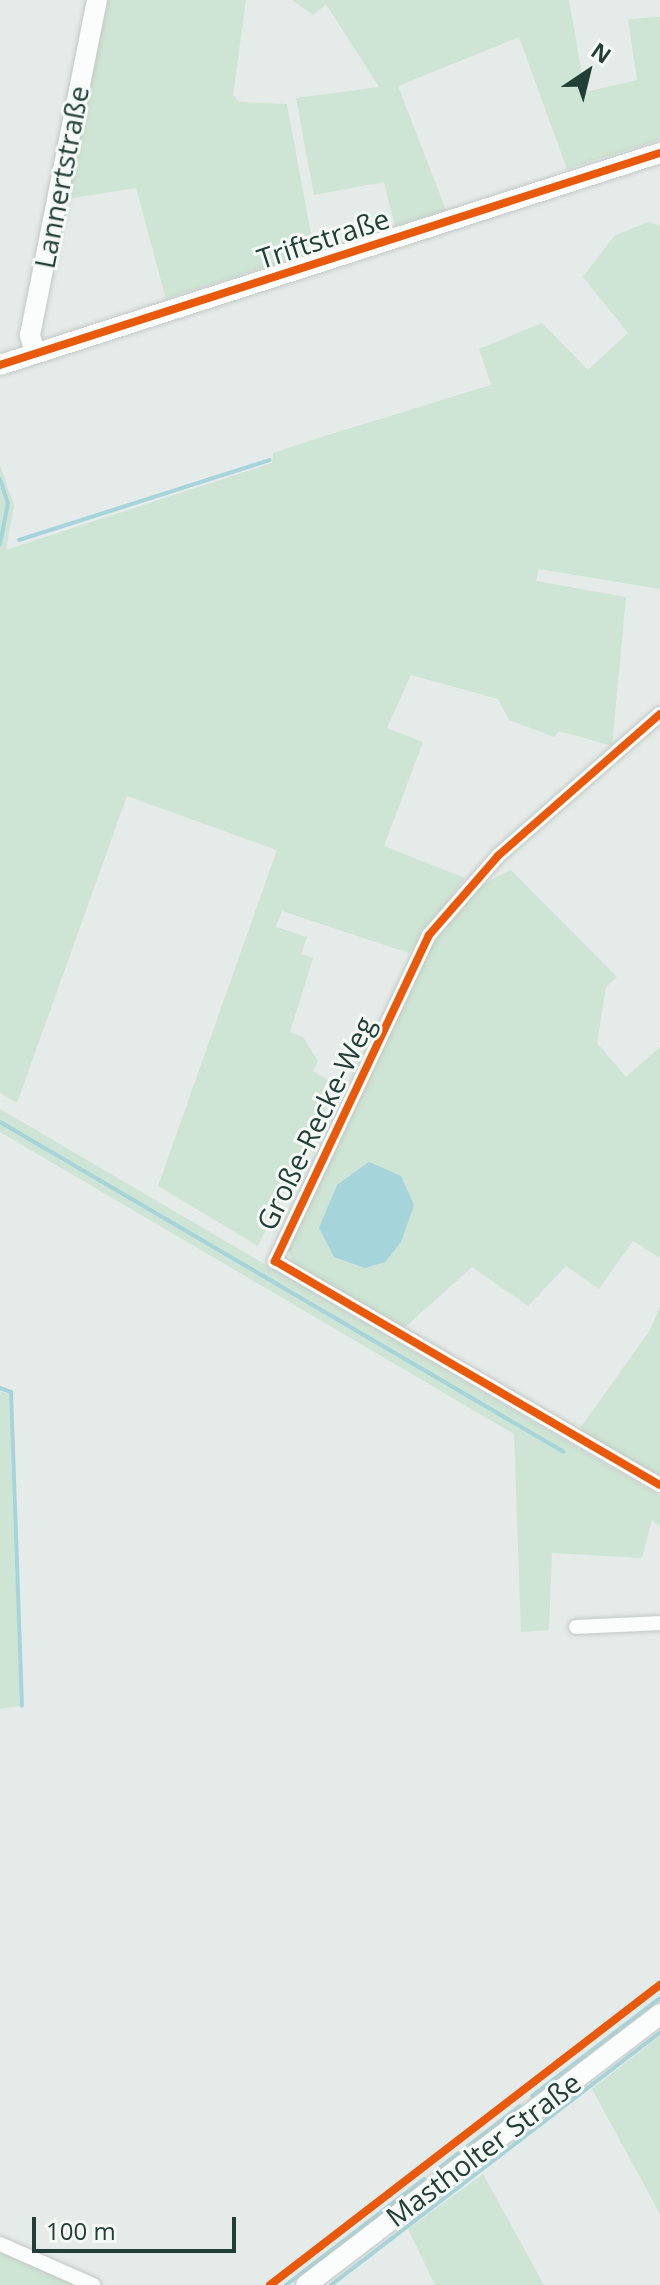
<!DOCTYPE html>
<meta charset="utf-8">
<style>
body{margin:0}
#map{position:relative;width:660px;height:2285px;overflow:hidden;background:#e5ebe8;font-family:"Open Sans",sans-serif}
div>[style]{position:absolute}
.green>*{inset:0;background:#cee4d4}
.water>*{inset:0;background:#a5d4da}
.stream>*{height:4px;margin:-2px;padding:0 2px;transform-origin:2px;border-radius:2px;background:#a5d4da}
.roads{filter:drop-shadow(0 0 2px #c2c8c5) drop-shadow(0 0 2px #c2c8c5)}
.street>*{height:14px;margin:-7px;padding:0 7px;transform-origin:7px;border-radius:7px;background:#fbfcfc}
.secondary>*{height:20px;margin:-10px;padding:0 10px;transform-origin:10px;border-radius:10px;background:#fbfcfc}
.cycleway>*{height:8px;margin:-4px;padding:0 4px;transform-origin:4px;border-radius:4px;background:#e8590c}
span{translate:-50% -50%;white-space:nowrap;text-align:center;line-height:1.15;-webkit-text-stroke:6px #f4f9f6;paint-order:stroke}
.street-label{font-size:28px;color:#223f37}
.north{position:absolute;left:548px;top:32px;width:80px;height:80px;-webkit-text-stroke:6px #f4f9f6;paint-order:stroke;rotate:35deg;font-size:22px;font-weight:700;line-height:32px;text-align:center;color:#223f37}
.north::after{content:'';display:block;margin:auto;width:28px;height:36px;background:#223f37;clip-path:polygon(50% 0,100% 100%,50% 72%,0 100%)}
.scale{position:absolute;left:32px;top:2217px;width:204px;height:36px;box-sizing:border-box;border:4px solid #223f37;border-top:0;padding-left:10px;font-size:24px;line-height:28px;white-space:nowrap;color:#223f37;-webkit-text-stroke:6px #f4f9f6;paint-order:stroke}
</style>
<div id="map">
<div class="green">
<div style="clip-path:polygon(108px 0,246px 0,233px 95px,240px 102px,287px 104px,314px 251px,166px 299px,136px 188px,67px 199px)"></div>
<div style="clip-path:polygon(292px 0,569px 0,585px 92px,637px 80px,628px 19px,660px 17px,660px 140px,567px 169px,519px 37px,398px 86px,446px 210px,395px 226px,384px 182px,314px 195px,296px 98px,379px 87px,326px 4px,313px 15px)"></div>
<div style="clip-path:polygon(648px 222px,660px 226px,660px 589px,539px 569px,536px 581px,626px 597px,612px 746px,559px 731px,554px 737px,509px 720px,498px 699px,411px 675px,387px 728px,423px 742px,384px 846px,465px 878px,409px 953px,282px 911px,276px 927px,307px 937px,301px 954px,313px 958px,290px 1032px,303px 1037px,318px 1061px,313px 1071px,338px 1086px,313px 1133px,307px 1130px,302px 1140px,308px 1144px,258px 1246px,158px 1186px,277px 850px,127px 796px,17px 1103px,0 1093px,0 465px,14px 506px,6px 550px,272px 463px,273px 453px,312px 440px,491px 385px,479px 349px,542px 323px,588px 370px,628px 333px,583px 277px,614px 236px)"></div>
<div style="clip-path:polygon(511px 870px,617px 977px,606px 987px,597px 1043px,626px 1077px,660px 1047px,660px 1258px,633px 1241px,599px 1289px,566px 1266px,528px 1306px,472px 1267px,403px 1329px,294px 1266px,285px 1242px,433px 942px,473px 889px)"></div>
<div style="clip-path:polygon(0 1109px,660px 1496px,660px 1527px,652px 1520px,642px 1558px,552px 1553px,549px 1630px,521px 1632px,514px 1434px,0 1132px)"></div>
<div style="clip-path:polygon(660px 1306px,660px 1479px,581px 1434px,581px 1427px,650px 1330px)"></div>
<div style="clip-path:polygon(0 1391px,9px 1394px,20px 1706px,0 1709px)"></div>
<div style="clip-path:polygon(660px 2036px,660px 2214px,592px 2089px)"></div>
<div style="clip-path:polygon(483px 2174px,544px 2285px,435px 2285px,408px 2229px)"></div>
<div style="clip-path:polygon(0 2250px,77px 2285px,0 2285px)"></div>
</div>
<div class="water">
<div style="clip-path:polygon(369px 1162px,401px 1176px,414px 1205px,401px 1242px,385px 1262px,365px 1268px,334px 1257px,319px 1228px,337px 1185px)"></div>
</div>
<div class="stream">
<div style="left:0;top:479px;width:25px;rotate:72deg"></div>
<div style="left:8px;top:503px;width:42px;rotate:101deg"></div>
<div style="left:19px;top:540px;width:263px;rotate:-17.7deg"></div>
<div style="left:0;top:1122px;width:653px;rotate:30.33deg"></div>
<div style="left:0;top:1388px;width:12px;rotate:20deg"></div>
<div style="left:11px;top:1392px;width:314px;rotate:88deg"></div>
<div style="left:532px;top:2096px;width:161px;rotate:-37.4deg"></div>
<div style="left:434px;top:2172px;width:108px;rotate:-37.5deg"></div>
<div style="left:286px;top:2285px;width:174px;rotate:-37.5deg"></div>
<div style="left:331px;top:2285px;width:414px;rotate:-37.5deg"></div>
</div>
<div class="roads">
<div class="street">
<div style="left:660px;top:714px;width:215px;rotate:138.8deg"></div>
<div style="left:498px;top:856px;width:105px;rotate:131.1deg"></div>
<div style="left:429px;top:935px;width:361px;rotate:115.3deg"></div>
<div style="left:275px;top:1261px;width:445px;rotate:30.2deg"></div>
<div style="left:576px;top:1627px;width:84px;rotate:-2.7deg"></div>
<div style="left:0;top:2244px;width:102px;rotate:23.8deg"></div>
</div>
<div class="secondary">
<div style="left:35px;top:353px;width:19px;rotate:-106deg"></div>
<div style="left:30px;top:335px;width:342px;rotate:-78.7deg"></div>
<div style="left:0;top:365px;width:693px;rotate:-17.81deg"></div>
<div style="left:306px;top:2285px;width:446px;rotate:-37.4deg"></div>
</div>
</div>
<div class="cycleway">
<div style="left:0;top:365px;width:693px;rotate:-17.81deg"></div>
<div style="left:660px;top:714px;width:215px;rotate:138.8deg"></div>
<div style="left:498px;top:856px;width:105px;rotate:131.1deg"></div>
<div style="left:429px;top:935px;width:361px;rotate:115.3deg"></div>
<div style="left:275px;top:1261px;width:445px;rotate:30.2deg"></div>
<div style="left:270px;top:2285px;width:492px;rotate:-37.6deg"></div>
</div>
<div class="street-label">
<span style="left:61px;top:177px;rotate:-79deg">Lannertstraße</span>
<span style="left:323px;top:238px;rotate:-18deg">Triftstraße</span>
<span style="left:315px;top:1123px;rotate:-64deg">Große-Recke-Weg</span>
<span style="left:483px;top:2149px;rotate:-37deg">Mastholter Straße</span>
</div>
<div class="north">N</div>
<div class="scale">100 m</div>
</div>
